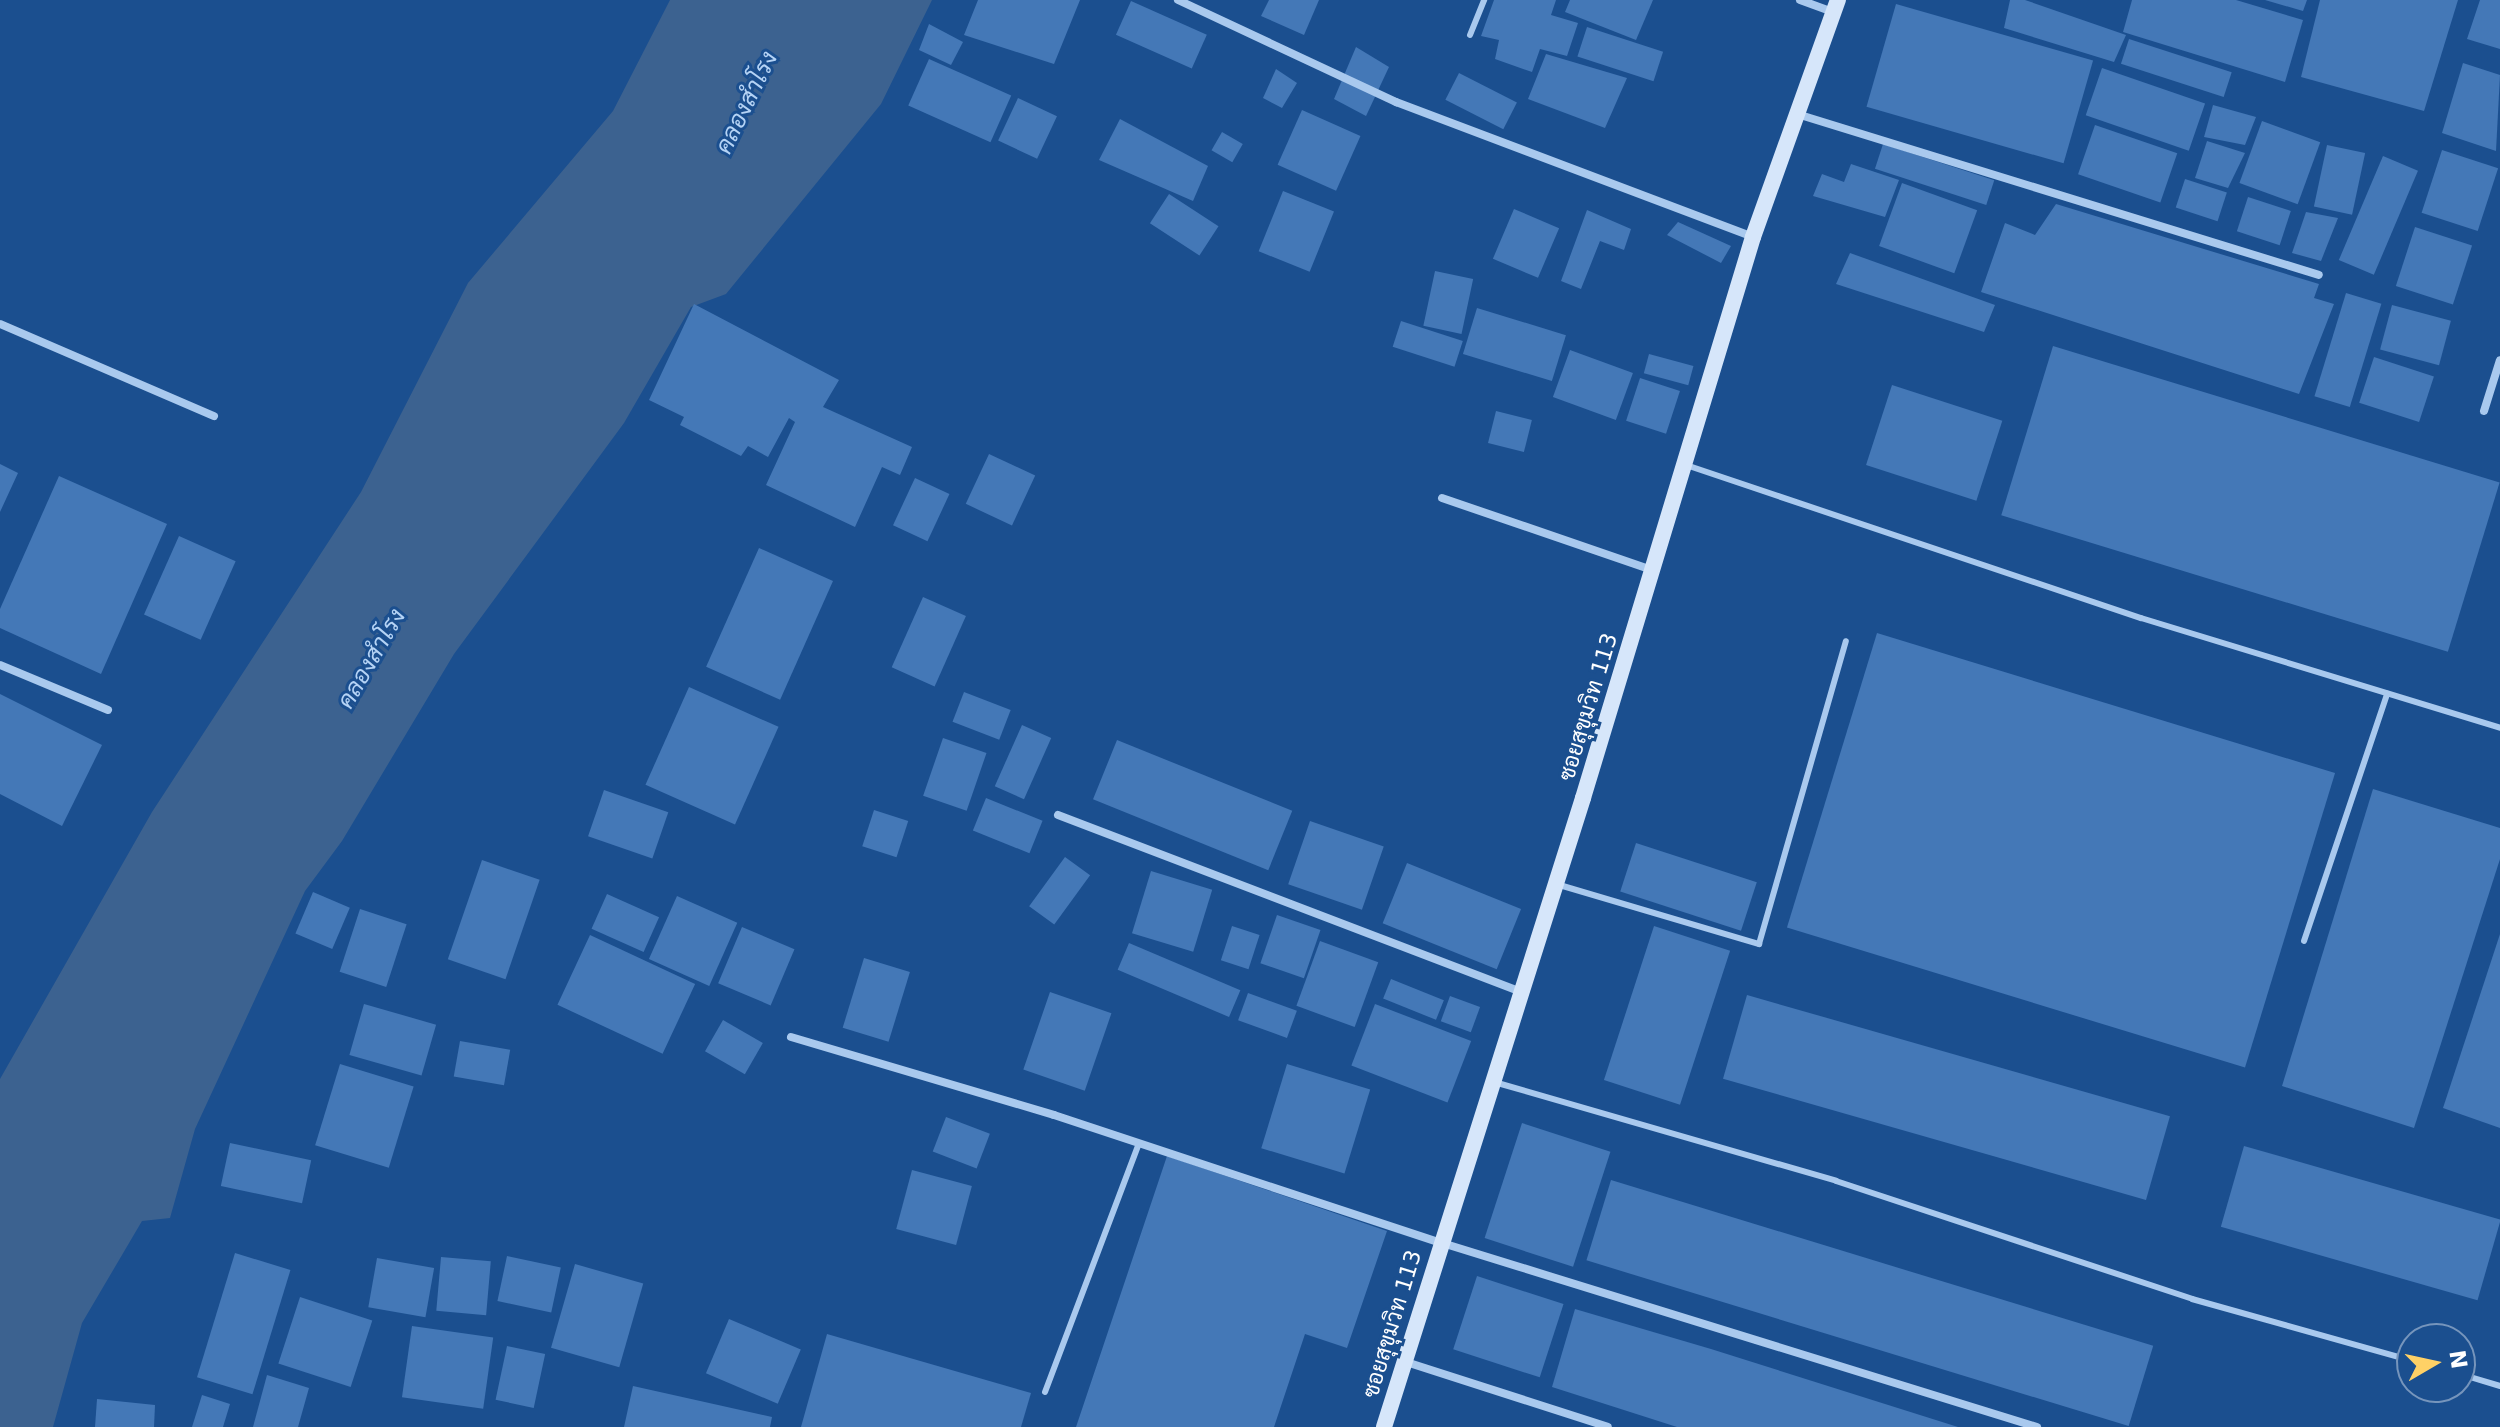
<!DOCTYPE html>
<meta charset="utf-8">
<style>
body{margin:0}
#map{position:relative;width:2500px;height:1427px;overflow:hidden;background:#1b4f8f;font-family:"DejaVu Sans",Sarabun,sans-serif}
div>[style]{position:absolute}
.water>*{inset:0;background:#3c6290}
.building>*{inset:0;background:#4478b7;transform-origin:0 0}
.lane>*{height:6px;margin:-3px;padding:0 3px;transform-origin:3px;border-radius:3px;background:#a9c9ee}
.street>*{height:8px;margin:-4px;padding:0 4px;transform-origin:4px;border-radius:4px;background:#a9c9ee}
.secondary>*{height:16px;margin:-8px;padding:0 8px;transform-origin:8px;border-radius:8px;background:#d6e6fa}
span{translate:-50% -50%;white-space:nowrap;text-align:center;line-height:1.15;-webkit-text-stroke:6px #1b4f8f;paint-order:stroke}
.street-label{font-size:22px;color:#fff}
.water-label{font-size:24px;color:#b5d3f5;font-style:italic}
.north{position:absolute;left:2396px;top:1323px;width:80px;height:80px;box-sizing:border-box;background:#1b4f8f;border:2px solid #7695bc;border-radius:50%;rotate:81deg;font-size:22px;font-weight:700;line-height:32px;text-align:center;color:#fff}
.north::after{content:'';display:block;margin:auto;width:28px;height:36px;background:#ffd166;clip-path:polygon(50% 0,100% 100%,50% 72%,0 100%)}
</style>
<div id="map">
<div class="water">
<div style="clip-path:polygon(670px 0,932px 0,881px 104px,726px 294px,691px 307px,624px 423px,454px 654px,342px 841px,305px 891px,195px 1129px,170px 1218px,142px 1221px,82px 1323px,53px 1427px,0 1427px,0 1079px,152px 812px,361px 492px,468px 283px,613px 111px)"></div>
</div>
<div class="building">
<div style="clip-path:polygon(978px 0,1080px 0,1054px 64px,964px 35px)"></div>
<div style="clip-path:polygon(1269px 0,1319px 0,1304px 35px,1261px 16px)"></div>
<div style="clip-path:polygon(1494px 0,1556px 0,1551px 15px,1578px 23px,1567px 56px,1540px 49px,1532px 72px,1495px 59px,1499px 40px,1481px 36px)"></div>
<div style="clip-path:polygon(1570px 0,1653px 0,1636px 40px,1565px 12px)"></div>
<div style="clip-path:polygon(2010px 0,2025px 0,2126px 35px,2114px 62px,2004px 28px)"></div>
<div style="clip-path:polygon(2132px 0,2236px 0,2303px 20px,2285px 82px,2123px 32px)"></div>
<div style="clip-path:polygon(2265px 0,2307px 0,2303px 11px)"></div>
<div style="clip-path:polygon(2320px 0,2458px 0,2424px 111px,2301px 77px)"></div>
<div style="clip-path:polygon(2480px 0,2500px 0,2500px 49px,2467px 39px)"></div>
<div style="left:1131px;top:1px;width:83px;height:37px;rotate:24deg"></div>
<div style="left:1896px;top:4px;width:205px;height:107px;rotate:16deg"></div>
<div style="clip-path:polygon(929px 24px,963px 42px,951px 65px,919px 50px)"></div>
<div style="left:1587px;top:27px;width:80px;height:31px;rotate:18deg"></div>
<div style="left:2129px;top:39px;width:108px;height:26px;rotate:18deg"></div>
<div style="clip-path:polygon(1356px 47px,1389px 67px,1366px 116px,1334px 99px)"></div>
<div style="clip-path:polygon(1546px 54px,1627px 78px,1605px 128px,1528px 99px)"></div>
<div style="left:929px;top:59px;width:90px;height:51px;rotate:24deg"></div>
<div style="clip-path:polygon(2463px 63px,2500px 75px,2496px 151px,2442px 133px)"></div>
<div style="left:2102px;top:68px;width:109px;height:50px;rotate:19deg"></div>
<div style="clip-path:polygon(1276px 69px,1297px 83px,1282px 108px,1263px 98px)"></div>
<div style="left:1459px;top:73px;width:65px;height:30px;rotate:27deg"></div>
<div style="left:1018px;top:98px;width:43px;height:47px;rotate:25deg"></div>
<div style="clip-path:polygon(2213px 105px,2256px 117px,2245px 145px,2204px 137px)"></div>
<div style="left:1302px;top:110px;width:64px;height:60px;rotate:24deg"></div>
<div style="clip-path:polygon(1120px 119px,1208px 166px,1193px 201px,1099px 160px)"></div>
<div style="left:2262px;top:121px;width:62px;height:66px;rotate:20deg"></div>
<div style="left:2095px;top:125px;width:87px;height:52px;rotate:19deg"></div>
<div style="left:1222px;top:132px;width:24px;height:21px;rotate:30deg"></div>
<div style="clip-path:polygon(2207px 141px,2245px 153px,2228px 188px,2195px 178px)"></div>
<div style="left:1883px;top:144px;width:117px;height:26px;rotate:18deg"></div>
<div style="left:2327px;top:145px;width:39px;height:63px;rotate:12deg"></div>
<div style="left:2442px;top:150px;width:59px;height:66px;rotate:18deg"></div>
<div style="left:2383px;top:156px;width:38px;height:113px;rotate:23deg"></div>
<div style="clip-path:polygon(1851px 164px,1899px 180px,1885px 217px,1813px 196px,1822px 174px,1844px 182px)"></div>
<div style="left:2185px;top:179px;width:44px;height:30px;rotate:18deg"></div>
<div style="left:1902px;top:183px;width:80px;height:67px;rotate:20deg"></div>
<div style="left:1283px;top:191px;width:55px;height:65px;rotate:22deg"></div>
<div style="left:1169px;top:194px;width:59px;height:35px;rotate:33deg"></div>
<div style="left:2248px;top:197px;width:45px;height:36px;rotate:18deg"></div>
<div style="clip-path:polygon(2056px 204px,2319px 284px,2314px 298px,2334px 304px,2299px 394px,1981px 292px,2005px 223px,2035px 235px)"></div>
<div style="left:1514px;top:209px;width:49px;height:54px;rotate:23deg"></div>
<div style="clip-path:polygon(1587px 210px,1631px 229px,1624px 250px,1600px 241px,1581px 289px,1561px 281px)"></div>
<div style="clip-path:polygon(2306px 212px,2338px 218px,2321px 261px,2292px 253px)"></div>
<div style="clip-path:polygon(1678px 222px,1731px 246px,1721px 263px,1667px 235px)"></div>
<div style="left:2415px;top:227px;width:60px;height:62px;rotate:18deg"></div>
<div style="clip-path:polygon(1850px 253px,1995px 305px,1984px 332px,1836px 284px)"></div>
<div style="left:1435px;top:271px;width:39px;height:56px;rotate:12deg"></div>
<div style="left:2346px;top:293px;width:37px;height:108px;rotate:17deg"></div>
<div style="clip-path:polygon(694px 304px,839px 380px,823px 407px,912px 447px,900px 475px,882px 467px,855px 527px,766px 485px,795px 422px,789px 418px,768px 457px,748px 446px,741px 456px,680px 425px,684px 417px,649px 400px)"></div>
<div style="left:2392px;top:305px;width:61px;height:46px;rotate:15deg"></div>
<div style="left:1477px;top:308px;width:93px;height:48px;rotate:17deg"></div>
<div style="left:1401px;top:321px;width:65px;height:27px;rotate:18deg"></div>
<div style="left:2053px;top:346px;width:467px;height:177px;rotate:17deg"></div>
<div style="left:1570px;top:350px;width:67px;height:50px;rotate:20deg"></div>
<div style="left:1649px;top:354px;width:46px;height:20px;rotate:15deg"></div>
<div style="left:2374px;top:357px;width:63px;height:48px;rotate:18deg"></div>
<div style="left:1640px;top:378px;width:42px;height:45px;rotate:18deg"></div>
<div style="left:1892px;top:385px;width:116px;height:84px;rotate:18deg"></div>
<div style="left:1496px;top:411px;width:37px;height:33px;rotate:14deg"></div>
<div style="left:989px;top:454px;width:51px;height:55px;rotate:25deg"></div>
<div style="clip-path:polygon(0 464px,18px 473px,0 512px)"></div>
<div style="clip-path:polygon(59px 476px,167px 524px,101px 674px,0 628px,0 609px)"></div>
<div style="left:915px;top:478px;width:38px;height:52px;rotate:25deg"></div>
<div style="left:179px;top:536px;width:62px;height:86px;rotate:24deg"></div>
<div style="left:759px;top:548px;width:81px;height:130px;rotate:24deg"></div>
<div style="left:923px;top:597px;width:47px;height:77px;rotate:24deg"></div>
<div style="left:1877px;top:633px;width:479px;height:308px;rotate:17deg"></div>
<div style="left:689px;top:687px;width:98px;height:107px;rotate:24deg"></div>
<div style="left:964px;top:692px;width:50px;height:32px;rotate:21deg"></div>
<div style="clip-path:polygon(0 694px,102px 745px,62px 826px,0 794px)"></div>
<div style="left:1022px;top:725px;width:32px;height:67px;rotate:24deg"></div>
<div style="left:943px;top:738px;width:46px;height:61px;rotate:19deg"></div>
<div style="left:1117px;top:740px;width:189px;height:64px;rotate:22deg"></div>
<div style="clip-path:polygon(2373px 789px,2500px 828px,2500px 859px,2414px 1128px,2282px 1086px)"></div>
<div style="left:604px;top:790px;width:68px;height:49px;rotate:19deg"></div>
<div style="left:986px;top:798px;width:61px;height:35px;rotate:22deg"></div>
<div style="left:874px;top:810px;width:36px;height:38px;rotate:18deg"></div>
<div style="left:1310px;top:821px;width:78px;height:67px;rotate:19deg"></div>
<div style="left:1636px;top:843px;width:127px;height:51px;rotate:18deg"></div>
<div style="left:1065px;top:857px;width:31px;height:61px;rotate:36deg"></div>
<div style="left:482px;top:860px;width:61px;height:105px;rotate:19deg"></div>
<div style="left:1407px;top:863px;width:123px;height:65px;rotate:22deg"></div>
<div style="left:1151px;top:871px;width:64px;height:65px;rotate:17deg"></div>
<div style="left:313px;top:892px;width:40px;height:45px;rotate:23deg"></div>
<div style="left:607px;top:894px;width:57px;height:38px;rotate:24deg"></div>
<div style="left:677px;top:896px;width:66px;height:69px;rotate:24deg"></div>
<div style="left:360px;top:909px;width:49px;height:66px;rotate:18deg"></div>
<div style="left:1277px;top:915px;width:46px;height:51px;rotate:19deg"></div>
<div style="left:1232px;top:926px;width:29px;height:36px;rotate:18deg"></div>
<div style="left:1654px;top:926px;width:80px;height:162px;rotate:18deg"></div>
<div style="left:742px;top:927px;width:57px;height:61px;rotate:23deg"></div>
<div style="clip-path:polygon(2500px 934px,2500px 1128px,2443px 1108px)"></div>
<div style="left:590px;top:935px;width:116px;height:77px;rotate:25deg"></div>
<div style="left:1320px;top:941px;width:62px;height:69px;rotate:20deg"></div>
<div style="left:1129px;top:943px;width:121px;height:29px;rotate:23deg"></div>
<div style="left:864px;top:958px;width:48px;height:73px;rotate:17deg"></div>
<div style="left:1391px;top:979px;width:57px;height:21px;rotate:22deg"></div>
<div style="left:1050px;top:992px;width:65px;height:82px;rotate:19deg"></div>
<div style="left:1248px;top:993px;width:52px;height:29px;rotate:20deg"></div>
<div style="left:1747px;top:995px;width:440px;height:87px;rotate:16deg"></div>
<div style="left:1450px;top:996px;width:32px;height:27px;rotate:20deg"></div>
<div style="left:364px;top:1004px;width:75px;height:53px;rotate:16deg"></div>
<div style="left:1375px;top:1004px;width:103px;height:66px;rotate:21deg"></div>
<div style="left:723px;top:1020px;width:46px;height:36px;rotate:30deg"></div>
<div style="left:460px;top:1041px;width:51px;height:36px;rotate:10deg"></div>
<div style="left:340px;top:1064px;width:77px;height:85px;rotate:17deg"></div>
<div style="left:1287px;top:1064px;width:87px;height:88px;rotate:17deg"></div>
<div style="left:946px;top:1117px;width:47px;height:37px;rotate:21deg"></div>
<div style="left:1522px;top:1123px;width:93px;height:121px;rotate:18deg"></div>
<div style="left:230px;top:1143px;width:83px;height:44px;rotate:12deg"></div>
<div style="left:2244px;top:1146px;width:267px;height:84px;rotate:16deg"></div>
<div style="clip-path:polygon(1167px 1156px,1387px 1231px,1347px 1348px,1305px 1334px,1274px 1427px,1076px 1427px)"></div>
<div style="left:912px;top:1170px;width:62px;height:61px;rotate:15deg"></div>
<div style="left:1611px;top:1180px;width:567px;height:84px;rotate:17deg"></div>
<div style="left:235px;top:1253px;width:58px;height:130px;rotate:17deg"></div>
<div style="left:507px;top:1256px;width:55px;height:46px;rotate:12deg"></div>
<div style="left:441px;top:1257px;width:50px;height:54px;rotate:5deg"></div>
<div style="left:377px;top:1258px;width:58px;height:50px;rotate:10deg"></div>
<div style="left:575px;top:1264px;width:71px;height:87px;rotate:16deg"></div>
<div style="left:1477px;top:1276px;width:91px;height:77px;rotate:18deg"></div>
<div style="left:300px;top:1297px;width:76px;height:70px;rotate:18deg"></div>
<div style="clip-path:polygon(1575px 1309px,1711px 1349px,1958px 1427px,1677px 1427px,1552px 1387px)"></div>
<div style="left:729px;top:1319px;width:78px;height:59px;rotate:23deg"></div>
<div style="left:412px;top:1326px;width:82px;height:72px;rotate:8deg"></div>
<div style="clip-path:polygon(827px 1334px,1031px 1393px,1021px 1427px,801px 1427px)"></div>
<div style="left:507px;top:1346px;width:39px;height:55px;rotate:12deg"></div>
<div style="clip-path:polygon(267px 1375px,309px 1388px,298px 1427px,253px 1427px)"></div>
<div style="clip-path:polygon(633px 1386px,772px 1417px,770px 1427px,624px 1427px)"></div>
<div style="clip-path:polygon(202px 1395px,230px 1404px,223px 1427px,192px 1427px)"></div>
<div style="clip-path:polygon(97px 1399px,155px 1405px,154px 1427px,95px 1427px)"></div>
</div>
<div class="lane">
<div style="left:1470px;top:35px;width:38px;rotate:-68deg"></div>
<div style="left:1686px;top:465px;width:480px;rotate:18.6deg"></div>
<div style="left:2141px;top:618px;width:375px;rotate:17deg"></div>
<div style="left:1556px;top:884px;width:212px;rotate:16.5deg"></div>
<div style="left:1759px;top:944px;width:315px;rotate:-74deg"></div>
<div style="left:2304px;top:941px;width:261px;rotate:-71.4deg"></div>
<div style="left:1494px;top:1082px;width:356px;rotate:16.1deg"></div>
<div style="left:1836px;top:1181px;width:375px;rotate:18.3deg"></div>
<div style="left:2192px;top:1299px;width:229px;rotate:15.7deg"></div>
<div style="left:2460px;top:1374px;width:42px;rotate:16.7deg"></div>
<div style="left:1045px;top:1392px;width:266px;rotate:-69.3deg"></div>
</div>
<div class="street">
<div style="left:1178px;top:0;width:241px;rotate:25.1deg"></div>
<div style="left:1396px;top:102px;width:382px;rotate:20.7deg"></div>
<div style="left:1800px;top:0;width:35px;rotate:20deg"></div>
<div style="left:1797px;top:114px;width:546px;rotate:17.14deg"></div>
<div style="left:0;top:324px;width:233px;rotate:23.3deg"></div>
<div style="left:2484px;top:411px;width:53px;rotate:-72.6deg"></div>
<div style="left:1442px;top:498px;width:222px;rotate:18.9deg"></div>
<div style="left:0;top:665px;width:117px;rotate:22.6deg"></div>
<div style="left:1058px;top:815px;width:496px;rotate:20.9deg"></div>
<div style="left:791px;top:1037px;width:274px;rotate:16.5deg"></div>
<div style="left:1054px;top:1115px;width:405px;rotate:18.3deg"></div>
<div style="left:1439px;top:1242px;width:626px;rotate:17.19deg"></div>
<div style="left:1403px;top:1361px;width:215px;rotate:17.8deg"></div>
</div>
<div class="secondary">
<div style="left:1384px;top:1427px;width:660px;rotate:-72.44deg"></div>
<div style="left:1583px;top:798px;width:586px;rotate:-73.14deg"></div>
<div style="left:1753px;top:237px;width:252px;rotate:-70.3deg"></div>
</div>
<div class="street-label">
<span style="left:1588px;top:707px;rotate:-73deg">ซอยสุขุมวิท 113</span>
<span style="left:1392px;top:1324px;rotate:-73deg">ซอยสุขุมวิท 113</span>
</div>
<div class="water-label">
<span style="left:747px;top:103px;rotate:-64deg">คลองสำโรง</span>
<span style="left:372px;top:659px;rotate:-60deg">คลองสำโรง</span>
</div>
<div class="north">N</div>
</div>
